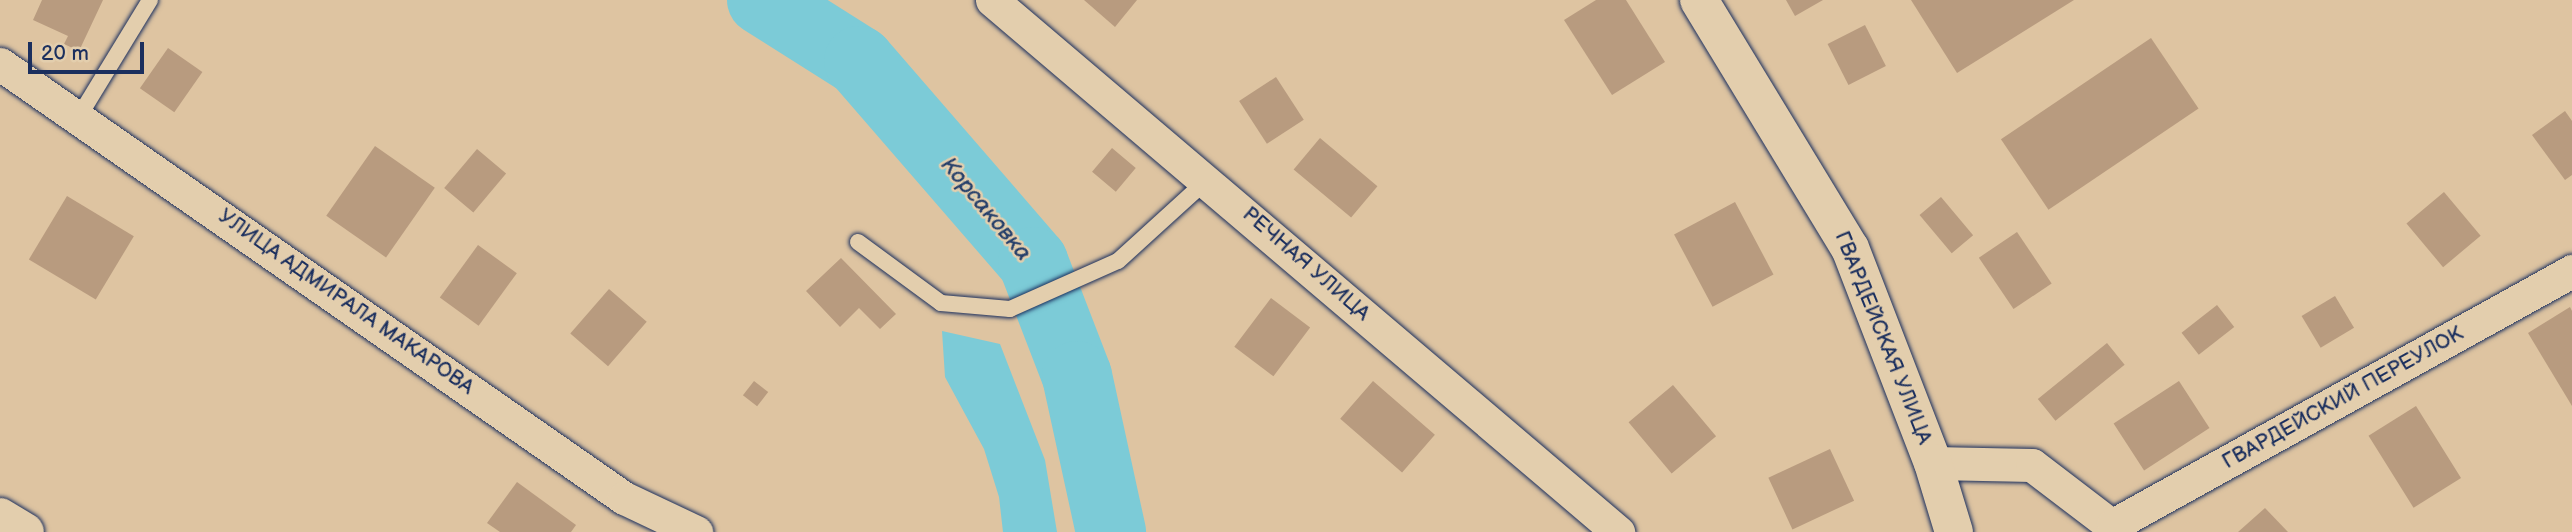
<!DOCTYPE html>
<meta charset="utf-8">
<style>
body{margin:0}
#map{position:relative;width:2572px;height:532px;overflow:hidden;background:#dec4a1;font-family:"Balsamiq Sans",sans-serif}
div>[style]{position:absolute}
.water>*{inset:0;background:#7ccbd7}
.river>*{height:70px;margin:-35px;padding:0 35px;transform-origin:35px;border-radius:35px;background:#7ccbd7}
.building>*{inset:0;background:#b89b7f;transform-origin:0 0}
.roads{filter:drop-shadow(0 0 2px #1b2f5e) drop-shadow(0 0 2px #1b2f5e)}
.lane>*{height:16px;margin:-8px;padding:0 8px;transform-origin:8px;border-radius:8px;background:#e3cead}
.street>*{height:33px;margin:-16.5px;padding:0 16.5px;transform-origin:16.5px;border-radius:16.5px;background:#e3cead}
.secondary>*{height:38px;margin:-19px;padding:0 19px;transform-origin:19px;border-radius:19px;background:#e3cead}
span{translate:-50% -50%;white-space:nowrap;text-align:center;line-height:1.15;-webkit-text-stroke:5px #e3cead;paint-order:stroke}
.street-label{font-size:21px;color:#1b2f5e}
.water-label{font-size:23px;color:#253f6a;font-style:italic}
.scale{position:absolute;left:28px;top:42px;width:116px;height:32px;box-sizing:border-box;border:4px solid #1b2f5e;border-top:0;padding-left:9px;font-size:21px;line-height:24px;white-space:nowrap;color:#1b2f5e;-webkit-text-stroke:5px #e3cead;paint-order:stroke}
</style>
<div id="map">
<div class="water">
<div style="clip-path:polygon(942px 331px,1000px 344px,1045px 460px,1057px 532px,1003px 532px,999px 497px,984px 449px,945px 377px)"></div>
</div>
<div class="river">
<div style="left:762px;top:0;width:115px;rotate:32.2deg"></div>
<div style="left:859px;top:61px;width:266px;rotate:49.1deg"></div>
<div style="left:1033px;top:262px;width:122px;rotate:68.9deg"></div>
<div style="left:1077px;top:376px;width:160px;rotate:77.7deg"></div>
</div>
<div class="building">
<div style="clip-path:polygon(42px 0,103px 0,79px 51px,64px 44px,68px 36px,33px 20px)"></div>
<div style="clip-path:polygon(1084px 0,1137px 0,1115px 27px)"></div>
<div style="clip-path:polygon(1596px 0,1626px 0,1665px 62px,1612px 95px,1564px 20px)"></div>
<div style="clip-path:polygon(1786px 0,1823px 0,1795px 16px)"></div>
<div style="clip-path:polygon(1911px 0,2074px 0,1957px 73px)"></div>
<div style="left:1865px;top:25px;width:46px;height:42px;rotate:63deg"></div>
<div style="left:2151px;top:38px;width:85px;height:181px;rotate:56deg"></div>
<div style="left:168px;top:48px;width:42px;height:49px;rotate:35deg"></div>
<div style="left:1276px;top:77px;width:51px;height:44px;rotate:57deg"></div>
<div style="clip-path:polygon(2565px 111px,2572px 121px,2572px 175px,2565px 180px,2532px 135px)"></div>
<div style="left:1320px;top:138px;width:75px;height:41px;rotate:40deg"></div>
<div style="left:375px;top:146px;width:73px;height:85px;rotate:35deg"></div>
<div style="left:1112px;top:148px;width:31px;height:31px;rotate:40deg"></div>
<div style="left:477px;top:149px;width:38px;height:51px;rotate:40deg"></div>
<div style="left:2444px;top:192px;width:57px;height:49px;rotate:50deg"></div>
<div style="left:67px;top:196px;width:78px;height:74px;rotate:31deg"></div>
<div style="left:1941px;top:197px;width:50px;height:28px;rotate:50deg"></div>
<div style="left:1735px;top:202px;width:82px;height:69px;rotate:62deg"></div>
<div style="left:2017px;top:232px;width:62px;height:46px;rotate:56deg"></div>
<div style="left:478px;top:245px;width:48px;height:65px;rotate:36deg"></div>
<div style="clip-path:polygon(841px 258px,896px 314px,880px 329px,859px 308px,840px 327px,806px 291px)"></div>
<div style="left:609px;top:289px;width:50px;height:59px;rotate:41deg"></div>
<div style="left:2335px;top:296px;width:37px;height:39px;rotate:59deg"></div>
<div style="left:1271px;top:298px;width:49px;height:61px;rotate:37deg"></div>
<div style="left:2217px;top:305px;width:28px;height:45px;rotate:52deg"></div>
<div style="clip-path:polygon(2570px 307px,2572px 311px,2572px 406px,2528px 333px)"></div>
<div style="left:2107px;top:343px;width:28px;height:89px;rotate:51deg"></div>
<div style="left:754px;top:381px;width:18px;height:18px;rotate:38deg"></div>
<div style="left:1373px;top:381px;width:82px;height:50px;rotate:41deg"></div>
<div style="left:2179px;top:381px;width:56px;height:78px;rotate:57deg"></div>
<div style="left:1673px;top:385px;width:67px;height:58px;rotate:50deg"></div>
<div style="left:2416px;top:406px;width:85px;height:56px;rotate:58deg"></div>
<div style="left:1830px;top:449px;width:57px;height:68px;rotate:65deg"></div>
<div style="clip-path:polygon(517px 482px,576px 525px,571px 532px,500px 532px,487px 523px)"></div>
<div style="clip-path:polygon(2265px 508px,2288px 532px,2238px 532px)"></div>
</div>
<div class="roads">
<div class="lane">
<div style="left:78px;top:118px;width:138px;rotate:-58.6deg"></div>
<div style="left:858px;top:242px;width:103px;rotate:36.3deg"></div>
<div style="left:941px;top:303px;width:69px;rotate:5deg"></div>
<div style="left:1010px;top:309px;width:118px;rotate:-24deg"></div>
<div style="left:1118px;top:261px;width:120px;rotate:-42.3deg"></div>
</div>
<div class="street">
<div style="left:992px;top:0;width:822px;rotate:40.36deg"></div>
<div style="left:0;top:64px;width:760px;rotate:34.82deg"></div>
<div style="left:624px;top:498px;width:80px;rotate:25.3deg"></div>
<div style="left:1933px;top:463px;width:99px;rotate:1.2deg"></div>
<div style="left:2032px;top:465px;width:111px;rotate:37.3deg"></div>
<div style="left:2113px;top:525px;width:525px;rotate:-28.96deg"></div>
</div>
<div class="secondary">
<div style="left:1699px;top:0;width:290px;rotate:58.7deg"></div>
<div style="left:1850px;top:248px;width:230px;rotate:68.9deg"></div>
<div style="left:1933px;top:463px;width:72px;rotate:73.1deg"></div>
<div style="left:0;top:517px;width:29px;rotate:31deg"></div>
</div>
</div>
<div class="street-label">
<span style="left:1306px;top:264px;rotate:41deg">РЕЧНАЯ УЛИЦА</span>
<span style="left:346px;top:302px;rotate:35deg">УЛИЦА АДМИРАЛА МАКАРОВА</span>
<span style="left:1883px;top:338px;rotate:68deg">ГВАРДЕЙСКАЯ УЛИЦА</span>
<span style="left:2343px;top:398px;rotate:-29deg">ГВАРДЕЙСКИЙ ПЕРЕУЛОК</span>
</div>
<div class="water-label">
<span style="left:986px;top:209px;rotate:50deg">Корсаковка</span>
</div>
<div class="scale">20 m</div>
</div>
